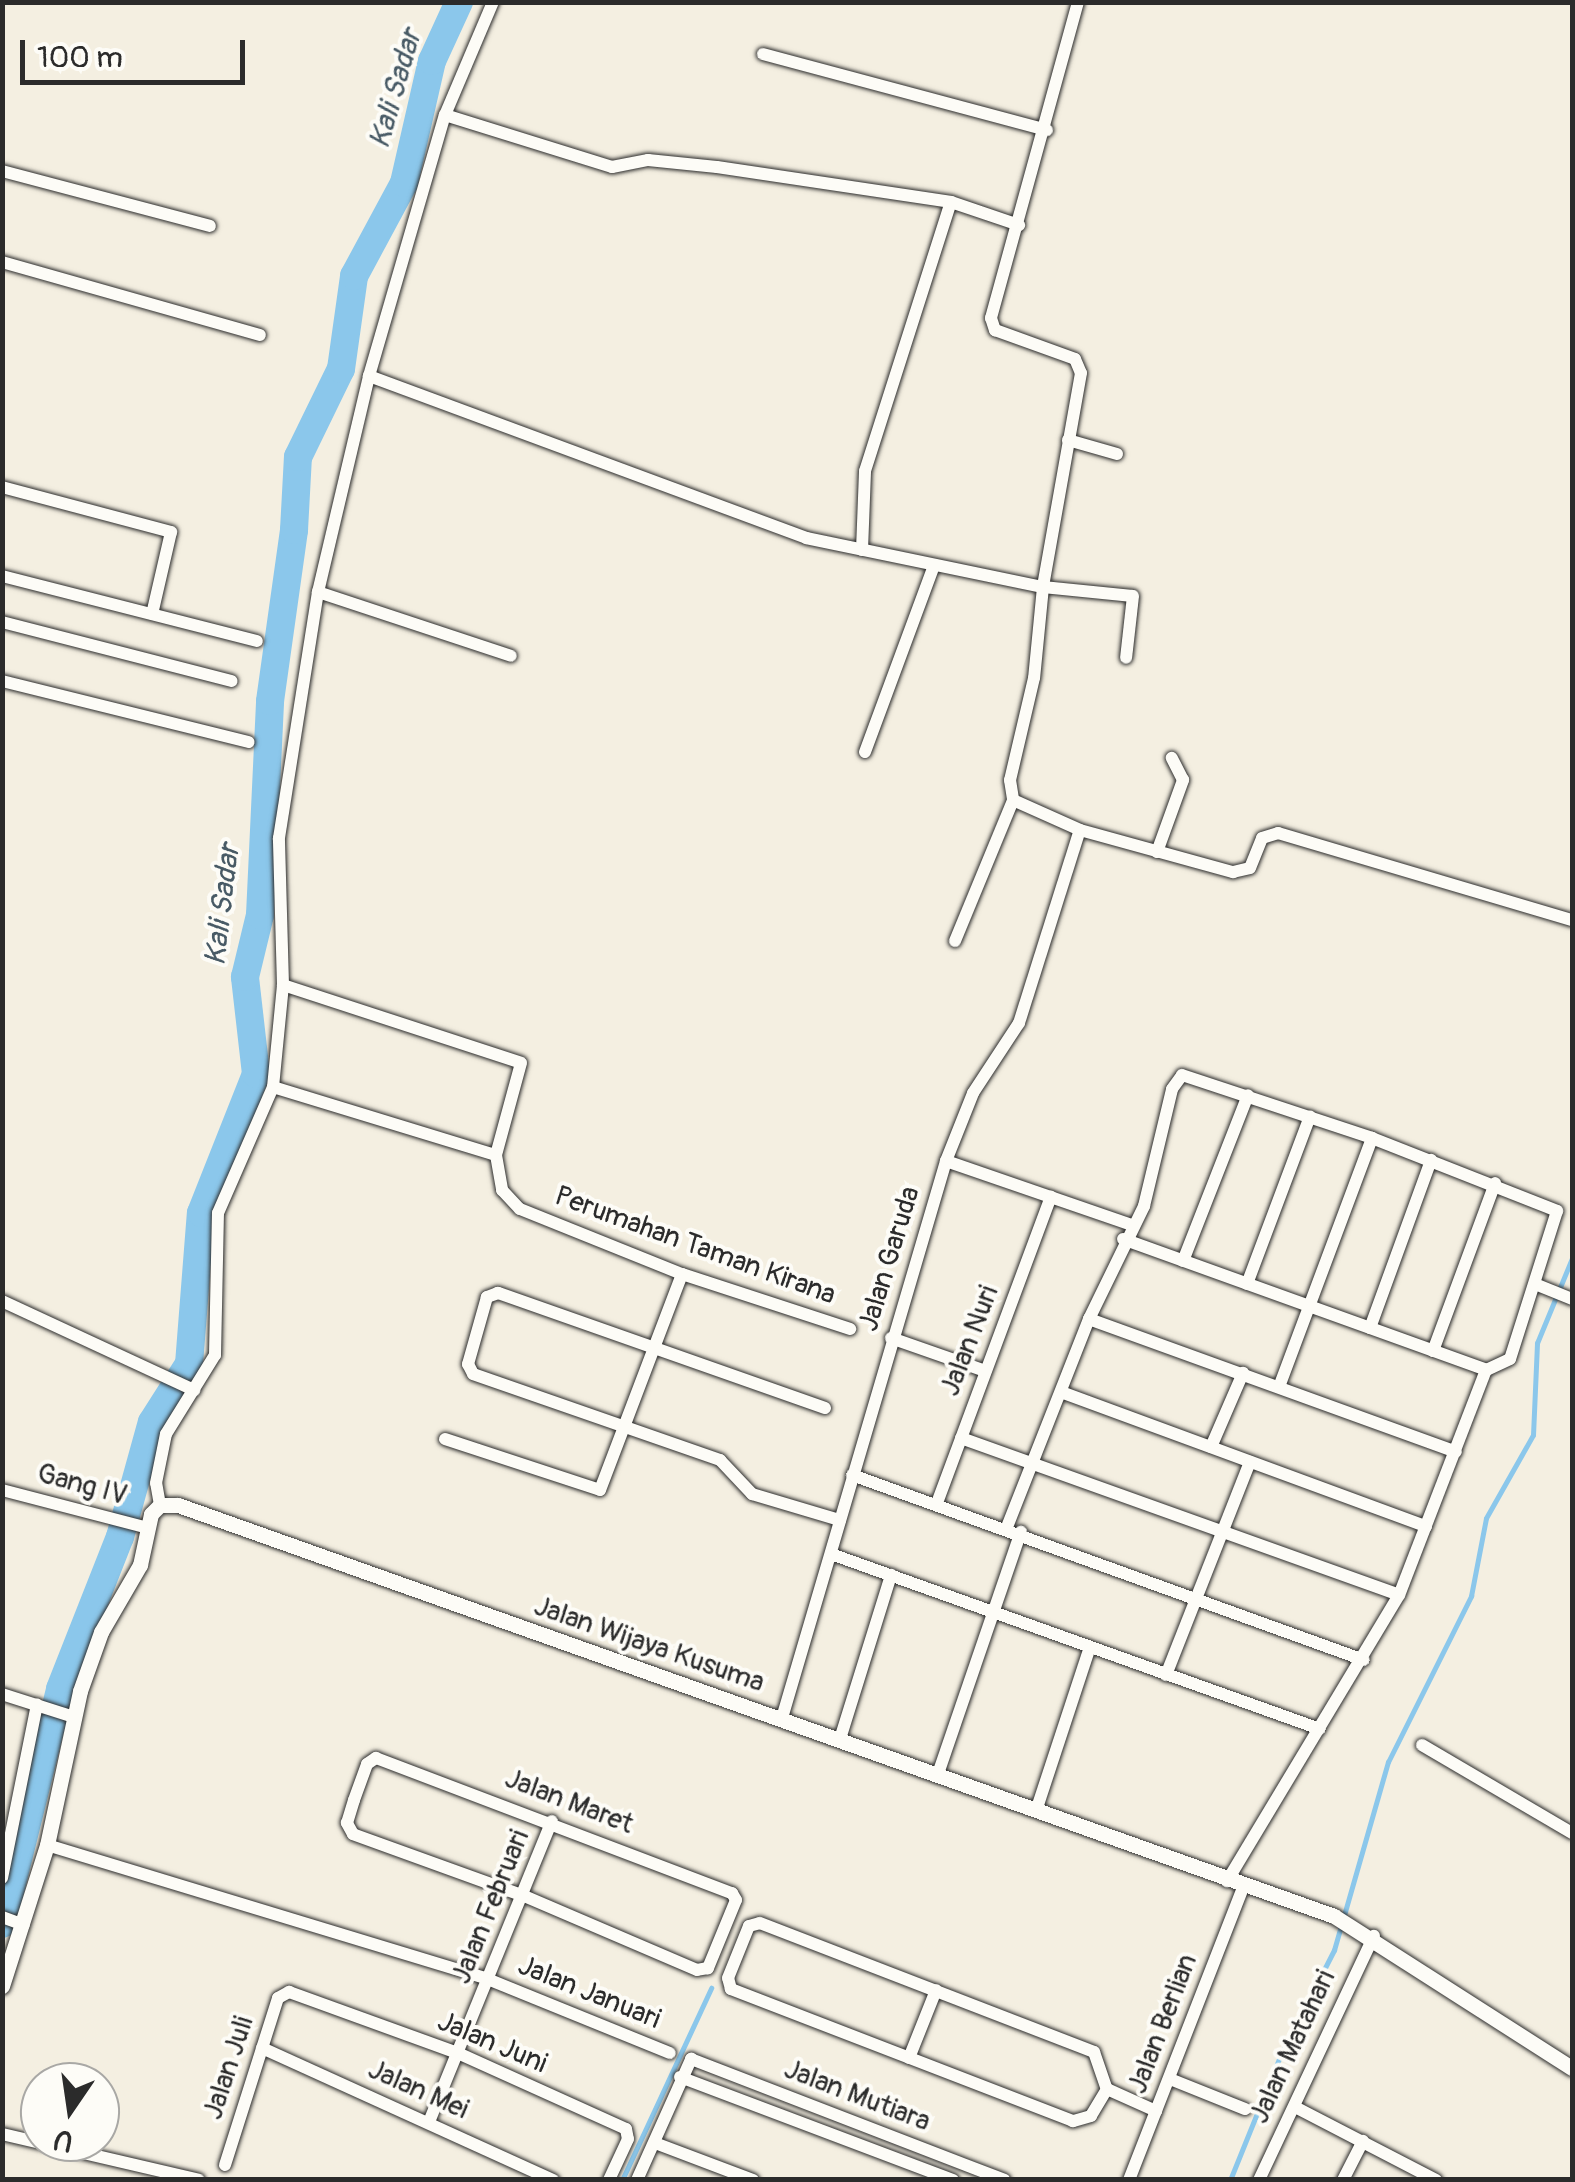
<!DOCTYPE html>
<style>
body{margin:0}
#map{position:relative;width:1575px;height:2182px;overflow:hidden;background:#f4efe1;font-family:Pangolin,sans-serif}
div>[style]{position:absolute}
.stream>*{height:5px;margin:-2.5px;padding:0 2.5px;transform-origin:2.5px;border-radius:2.5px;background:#8bc7eb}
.river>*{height:28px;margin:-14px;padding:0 14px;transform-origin:14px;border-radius:14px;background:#8bc7eb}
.roads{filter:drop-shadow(0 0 2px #2b2b2b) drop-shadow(0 0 2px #2b2b2b)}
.minor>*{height:12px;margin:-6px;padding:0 6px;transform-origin:6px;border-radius:6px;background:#fdfcf7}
.tertiary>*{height:15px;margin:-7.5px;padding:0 7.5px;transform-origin:7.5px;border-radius:7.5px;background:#fdfcf7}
span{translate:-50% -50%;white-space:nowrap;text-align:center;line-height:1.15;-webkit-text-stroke:8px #fdfcf7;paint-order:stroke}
.street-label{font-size:28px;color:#2b2b2b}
.water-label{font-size:30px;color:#485a65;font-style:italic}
.frame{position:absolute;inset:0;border:5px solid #2b2b2b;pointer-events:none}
.north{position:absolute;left:20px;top:2062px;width:100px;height:100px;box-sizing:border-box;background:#fdfcf7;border:2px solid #a9a8a5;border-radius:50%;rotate:193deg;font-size:28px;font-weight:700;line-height:40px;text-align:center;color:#2b2b2b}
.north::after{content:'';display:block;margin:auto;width:35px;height:45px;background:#2b2b2b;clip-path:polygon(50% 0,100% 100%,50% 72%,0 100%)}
.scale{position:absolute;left:20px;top:40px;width:225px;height:45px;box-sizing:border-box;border:5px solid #2b2b2b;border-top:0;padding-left:12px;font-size:30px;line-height:35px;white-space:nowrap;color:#2b2b2b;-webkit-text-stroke:8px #fdfcf7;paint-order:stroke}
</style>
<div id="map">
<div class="stream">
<div style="left:622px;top:2180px;width:212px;rotate:-65.1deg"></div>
<div style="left:1230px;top:2180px;width:136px;rotate:-68deg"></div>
<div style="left:1281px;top:2054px;width:117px;rotate:-63deg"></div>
<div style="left:1334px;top:1950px;width:196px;rotate:-74deg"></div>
<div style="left:1388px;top:1762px;width:186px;rotate:-63.4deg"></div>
<div style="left:1471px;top:1596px;width:79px;rotate:-79.1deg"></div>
<div style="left:1486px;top:1518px;width:95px;rotate:-60.5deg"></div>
<div style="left:1533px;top:1435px;width:92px;rotate:-87.5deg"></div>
<div style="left:1537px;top:1343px;width:92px;rotate:-67.6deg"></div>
</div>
<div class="river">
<div style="left:2px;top:1924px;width:242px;rotate:-76.1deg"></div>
<div style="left:60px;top:1689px;width:163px;rotate:-68.5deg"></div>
<div style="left:120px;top:1537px;width:119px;rotate:-74.5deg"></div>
<div style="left:152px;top:1422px;width:69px;rotate:-57.5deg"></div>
<div style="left:189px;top:1364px;width:151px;rotate:-85.5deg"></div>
<div style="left:201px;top:1213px;width:149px;rotate:-68.4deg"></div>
<div style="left:256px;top:1074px;width:98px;rotate:-96.5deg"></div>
<div style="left:245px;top:977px;width:64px;rotate:-76.4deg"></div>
<div style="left:260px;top:915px;width:214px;rotate:-87.3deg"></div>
<div style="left:270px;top:701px;width:173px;rotate:-82deg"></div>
<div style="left:294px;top:530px;width:73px;rotate:-86.9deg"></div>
<div style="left:298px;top:457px;width:98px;rotate:-64deg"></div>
<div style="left:341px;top:369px;width:94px;rotate:-82deg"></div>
<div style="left:354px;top:276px;width:106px;rotate:-61.7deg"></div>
<div style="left:404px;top:183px;width:125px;rotate:-77.1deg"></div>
<div style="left:432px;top:61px;width:65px;rotate:-65.4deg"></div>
</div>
<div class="roads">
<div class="minor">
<div style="left:1078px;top:2px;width:328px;rotate:105.4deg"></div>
<div style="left:991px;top:318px;width:13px;rotate:72deg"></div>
<div style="left:995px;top:330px;width:85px;rotate:19.9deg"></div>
<div style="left:1075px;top:359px;width:15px;rotate:67deg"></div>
<div style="left:1081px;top:373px;width:217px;rotate:100.1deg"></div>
<div style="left:1043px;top:587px;width:91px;rotate:95.6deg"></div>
<div style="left:1034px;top:678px;width:105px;rotate:103.2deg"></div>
<div style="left:1010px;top:780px;width:20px;rotate:81deg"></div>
<div style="left:1013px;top:800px;width:73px;rotate:24.1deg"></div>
<div style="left:1080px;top:830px;width:159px;rotate:15.4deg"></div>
<div style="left:1233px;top:872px;width:17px;rotate:-13deg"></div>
<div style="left:1250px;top:868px;width:32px;rotate:-68deg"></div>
<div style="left:1262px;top:838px;width:17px;rotate:-17deg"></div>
<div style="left:1278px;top:833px;width:307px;rotate:16.5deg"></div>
<div style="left:763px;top:54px;width:294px;rotate:15deg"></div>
<div style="left:445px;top:115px;width:175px;rotate:17.3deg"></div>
<div style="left:612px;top:167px;width:37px;rotate:-11deg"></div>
<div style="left:648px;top:160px;width:69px;rotate:5.8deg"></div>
<div style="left:717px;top:167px;width:237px;rotate:8.5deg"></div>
<div style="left:951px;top:202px;width:72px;rotate:18.7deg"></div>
<div style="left:2px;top:171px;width:215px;rotate:14.8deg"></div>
<div style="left:2px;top:262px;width:268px;rotate:15.8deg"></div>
<div style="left:369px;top:376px;width:466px;rotate:20.3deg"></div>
<div style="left:806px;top:538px;width:242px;rotate:11.7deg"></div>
<div style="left:1043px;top:587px;width:90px;rotate:5.7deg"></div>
<div style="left:1133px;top:596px;width:62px;rotate:96.4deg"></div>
<div style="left:1068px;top:440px;width:51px;rotate:15.9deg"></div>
<div style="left:2px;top:487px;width:175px;rotate:14.9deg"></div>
<div style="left:171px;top:532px;width:84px;rotate:103deg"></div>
<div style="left:862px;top:550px;width:79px;rotate:-87.8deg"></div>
<div style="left:865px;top:471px;width:282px;rotate:-72.3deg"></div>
<div style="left:2px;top:576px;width:263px;rotate:14.3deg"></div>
<div style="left:318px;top:592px;width:203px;rotate:18.3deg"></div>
<div style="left:2px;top:622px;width:237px;rotate:14.4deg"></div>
<div style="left:2px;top:681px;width:254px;rotate:13.9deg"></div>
<div style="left:865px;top:752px;width:199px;rotate:-69.7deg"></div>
<div style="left:1157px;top:852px;width:77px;rotate:-70.1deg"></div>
<div style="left:1183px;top:780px;width:25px;rotate:-117deg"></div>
<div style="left:955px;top:941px;width:152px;rotate:-67.6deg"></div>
<div style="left:283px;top:985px;width:250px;rotate:18.1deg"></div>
<div style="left:521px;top:1063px;width:95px;rotate:105.2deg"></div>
<div style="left:273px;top:1087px;width:233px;rotate:17deg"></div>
<div style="left:496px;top:1155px;width:36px;rotate:80deg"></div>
<div style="left:502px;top:1190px;width:26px;rotate:47deg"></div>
<div style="left:520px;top:1209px;width:175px;rotate:21.9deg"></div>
<div style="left:682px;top:1274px;width:177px;rotate:18.1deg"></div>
<div style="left:946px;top:1161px;width:197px;rotate:19deg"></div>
<div style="left:1123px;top:1239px;width:386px;rotate:19.8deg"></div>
<div style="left:1183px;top:1261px;width:178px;rotate:-68.6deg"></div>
<div style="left:1247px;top:1284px;width:179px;rotate:-69.4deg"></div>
<div style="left:1535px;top:1284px;width:40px;rotate:22deg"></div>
<div style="left:2px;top:1301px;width:212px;rotate:24.9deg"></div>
<div style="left:1089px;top:1319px;width:390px;rotate:19.9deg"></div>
<div style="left:1370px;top:1328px;width:179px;rotate:-70deg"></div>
<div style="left:891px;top:1338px;width:100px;rotate:19.3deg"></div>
<div style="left:1433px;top:1351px;width:179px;rotate:-69.7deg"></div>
<div style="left:1279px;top:1387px;width:266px;rotate:-69.5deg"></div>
<div style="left:1061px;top:1392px;width:389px;rotate:20.2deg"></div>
<div style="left:825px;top:1408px;width:347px;rotate:-160.6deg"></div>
<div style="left:498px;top:1293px;width:12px;rotate:160deg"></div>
<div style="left:487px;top:1297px;width:70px;rotate:105.8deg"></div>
<div style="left:468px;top:1364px;width:11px;rotate:63deg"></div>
<div style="left:473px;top:1374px;width:262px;rotate:19.2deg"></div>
<div style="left:720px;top:1460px;width:47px;rotate:46.7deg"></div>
<div style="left:752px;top:1494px;width:92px;rotate:16.5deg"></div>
<div style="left:961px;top:1438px;width:465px;rotate:19.7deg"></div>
<div style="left:445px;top:1439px;width:163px;rotate:18.2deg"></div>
<div style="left:600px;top:1490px;width:231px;rotate:-69.2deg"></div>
<div style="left:1211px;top:1447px;width:81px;rotate:-66.6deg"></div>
<div style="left:852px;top:1475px;width:544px;rotate:19.87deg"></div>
<div style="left:2px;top:1490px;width:151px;rotate:14.6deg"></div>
<div style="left:937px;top:1503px;width:327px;rotate:-69.6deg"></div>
<div style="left:160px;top:1505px;width:22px;rotate:-100deg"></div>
<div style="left:156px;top:1483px;width:50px;rotate:-78.5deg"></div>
<div style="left:166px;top:1434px;width:93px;rotate:-58.2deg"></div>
<div style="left:215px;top:1355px;width:142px;rotate:-88.8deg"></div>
<div style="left:218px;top:1213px;width:137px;rotate:-66.4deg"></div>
<div style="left:273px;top:1087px;width:102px;rotate:-84.4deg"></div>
<div style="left:283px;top:985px;width:147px;rotate:-91.6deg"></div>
<div style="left:279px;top:838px;width:249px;rotate:-81deg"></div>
<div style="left:318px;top:592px;width:222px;rotate:-76.7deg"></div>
<div style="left:369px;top:376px;width:272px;rotate:-73.8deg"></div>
<div style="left:445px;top:115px;width:123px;rotate:-67deg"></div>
<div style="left:1007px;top:1527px;width:224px;rotate:-68.5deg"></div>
<div style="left:1089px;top:1319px;width:126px;rotate:-64deg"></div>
<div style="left:1144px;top:1206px;width:120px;rotate:-76.5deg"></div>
<div style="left:1172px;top:1089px;width:17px;rotate:-54deg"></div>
<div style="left:1182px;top:1075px;width:200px;rotate:18.3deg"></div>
<div style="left:1372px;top:1138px;width:199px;rotate:21.5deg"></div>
<div style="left:1557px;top:1211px;width:155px;rotate:107.6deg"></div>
<div style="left:1510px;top:1359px;width:26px;rotate:155deg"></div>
<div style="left:1486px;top:1370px;width:241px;rotate:111.1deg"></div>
<div style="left:1399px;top:1595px;width:334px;rotate:121deg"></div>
<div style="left:831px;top:1554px;width:519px;rotate:19.69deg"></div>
<div style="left:1166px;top:1675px;width:229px;rotate:-68.5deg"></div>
<div style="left:2px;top:1694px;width:76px;rotate:17.7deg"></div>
<div style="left:782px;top:1718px;width:581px;rotate:-73.59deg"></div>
<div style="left:946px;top:1161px;width:73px;rotate:-68.3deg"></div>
<div style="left:973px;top:1093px;width:84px;rotate:-56.7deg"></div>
<div style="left:1019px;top:1023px;width:202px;rotate:-72.5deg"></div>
<div style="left:840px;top:1739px;width:172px;rotate:-72.7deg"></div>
<div style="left:1422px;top:1745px;width:174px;rotate:30.4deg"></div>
<div style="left:376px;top:1758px;width:381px;rotate:20.8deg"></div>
<div style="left:732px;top:1893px;width:8px;rotate:60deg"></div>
<div style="left:736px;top:1900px;width:74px;rotate:112.4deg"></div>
<div style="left:708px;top:1968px;width:11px;rotate:170deg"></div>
<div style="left:697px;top:1970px;width:188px;rotate:-156.8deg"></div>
<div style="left:524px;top:1896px;width:182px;rotate:-160.1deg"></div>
<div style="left:353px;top:1834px;width:13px;rotate:-119deg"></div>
<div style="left:347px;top:1823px;width:24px;rotate:-73deg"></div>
<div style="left:354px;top:1800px;width:38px;rotate:-70deg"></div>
<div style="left:367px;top:1764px;width:11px;rotate:-34deg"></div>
<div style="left:939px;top:1771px;width:253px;rotate:-71.1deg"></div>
<div style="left:1036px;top:1811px;width:169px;rotate:-71.8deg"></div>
<div style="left:47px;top:1845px;width:463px;rotate:16.9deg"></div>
<div style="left:490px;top:1980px;width:194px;rotate:22.1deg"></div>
<div style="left:2px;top:1878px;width:177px;rotate:-78.6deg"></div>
<div style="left:2px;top:1917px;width:23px;rotate:20deg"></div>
<div style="left:760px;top:1923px;width:358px;rotate:21.1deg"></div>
<div style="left:1094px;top:2052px;width:39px;rotate:71deg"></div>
<div style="left:1107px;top:2089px;width:31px;rotate:121deg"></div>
<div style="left:1091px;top:2116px;width:19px;rotate:164deg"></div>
<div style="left:1073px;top:2121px;width:367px;rotate:-158.9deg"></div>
<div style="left:731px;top:1989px;width:11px;rotate:-105deg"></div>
<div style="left:728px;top:1978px;width:56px;rotate:-68deg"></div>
<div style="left:749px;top:1926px;width:11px;rotate:-15deg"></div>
<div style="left:262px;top:2048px;width:320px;rotate:24.4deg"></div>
<div style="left:909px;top:2058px;width:73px;rotate:-68.3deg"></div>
<div style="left:680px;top:2077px;width:292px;rotate:20.7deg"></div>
<div style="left:1170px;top:2079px;width:81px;rotate:21.8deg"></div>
<div style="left:1107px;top:2089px;width:54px;rotate:24.2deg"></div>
<div style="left:1295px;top:2107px;width:159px;rotate:27.4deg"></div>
<div style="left:429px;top:2122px;width:325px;rotate:-67.8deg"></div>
<div style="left:2px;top:2134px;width:202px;rotate:13.1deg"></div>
<div style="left:655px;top:2143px;width:105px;rotate:20.7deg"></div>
<div style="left:225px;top:2165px;width:175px;rotate:-72.4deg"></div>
<div style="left:278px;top:1998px;width:13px;rotate:-29deg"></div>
<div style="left:289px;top:1992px;width:182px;rotate:19.9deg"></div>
<div style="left:460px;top:2054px;width:182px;rotate:24.3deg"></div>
<div style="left:626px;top:2129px;width:10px;rotate:79deg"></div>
<div style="left:628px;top:2139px;width:45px;rotate:114.9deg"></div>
<div style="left:637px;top:2180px;width:133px;rotate:-65.9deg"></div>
<div style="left:691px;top:2059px;width:336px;rotate:21.1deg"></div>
<div style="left:1129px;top:2180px;width:314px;rotate:-68.7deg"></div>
<div style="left:1259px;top:2180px;width:270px;rotate:-64.8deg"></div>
<div style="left:1343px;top:2180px;width:44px;rotate:-62.9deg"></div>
</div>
<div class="tertiary">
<div style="left:2px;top:1986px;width:148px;rotate:-72.3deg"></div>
<div style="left:47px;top:1845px;width:157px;rotate:-77.9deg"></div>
<div style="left:80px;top:1691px;width:63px;rotate:-70.4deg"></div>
<div style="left:101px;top:1632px;width:78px;rotate:-59.8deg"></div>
<div style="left:140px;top:1565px;width:52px;rotate:-77.8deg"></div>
<div style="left:151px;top:1514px;width:13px;rotate:-45deg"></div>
<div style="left:160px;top:1505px;width:18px"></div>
<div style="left:178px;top:1505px;width:1227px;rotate:19.57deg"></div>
<div style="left:1334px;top:1916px;width:282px;rotate:32.6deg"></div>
</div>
</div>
<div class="street-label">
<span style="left:695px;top:1246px;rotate:20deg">Perumahan Taman Kirana</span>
<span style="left:890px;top:1259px;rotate:-73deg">Jalan Garuda</span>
<span style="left:970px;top:1341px;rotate:-69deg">Jalan Nuri</span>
<span style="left:82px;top:1485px;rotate:15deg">Gang IV</span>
<span style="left:649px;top:1645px;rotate:19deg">Jalan Wijaya Kusuma</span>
<span style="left:569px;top:1802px;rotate:21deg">Jalan Maret</span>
<span style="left:491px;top:1907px;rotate:-68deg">Jalan Februari</span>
<span style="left:589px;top:1993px;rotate:22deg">Jalan Januari</span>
<span style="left:1163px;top:2024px;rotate:-69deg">Jalan Berlian</span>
<span style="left:492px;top:2043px;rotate:23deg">Jalan Juni</span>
<span style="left:1293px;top:2047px;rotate:-65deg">Jalan Matahari</span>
<span style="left:229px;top:2068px;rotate:-72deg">Jalan Juli</span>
<span style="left:418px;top:2090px;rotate:24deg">Jalan Mei</span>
<span style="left:857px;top:2096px;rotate:21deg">Jalan Mutiara</span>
</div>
<div class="water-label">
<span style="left:396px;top:89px;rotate:-74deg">Kali Sadar</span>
<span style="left:223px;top:905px;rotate:-83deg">Kali Sadar</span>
</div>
<div class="frame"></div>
<div class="north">U</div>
<div class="scale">100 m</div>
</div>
